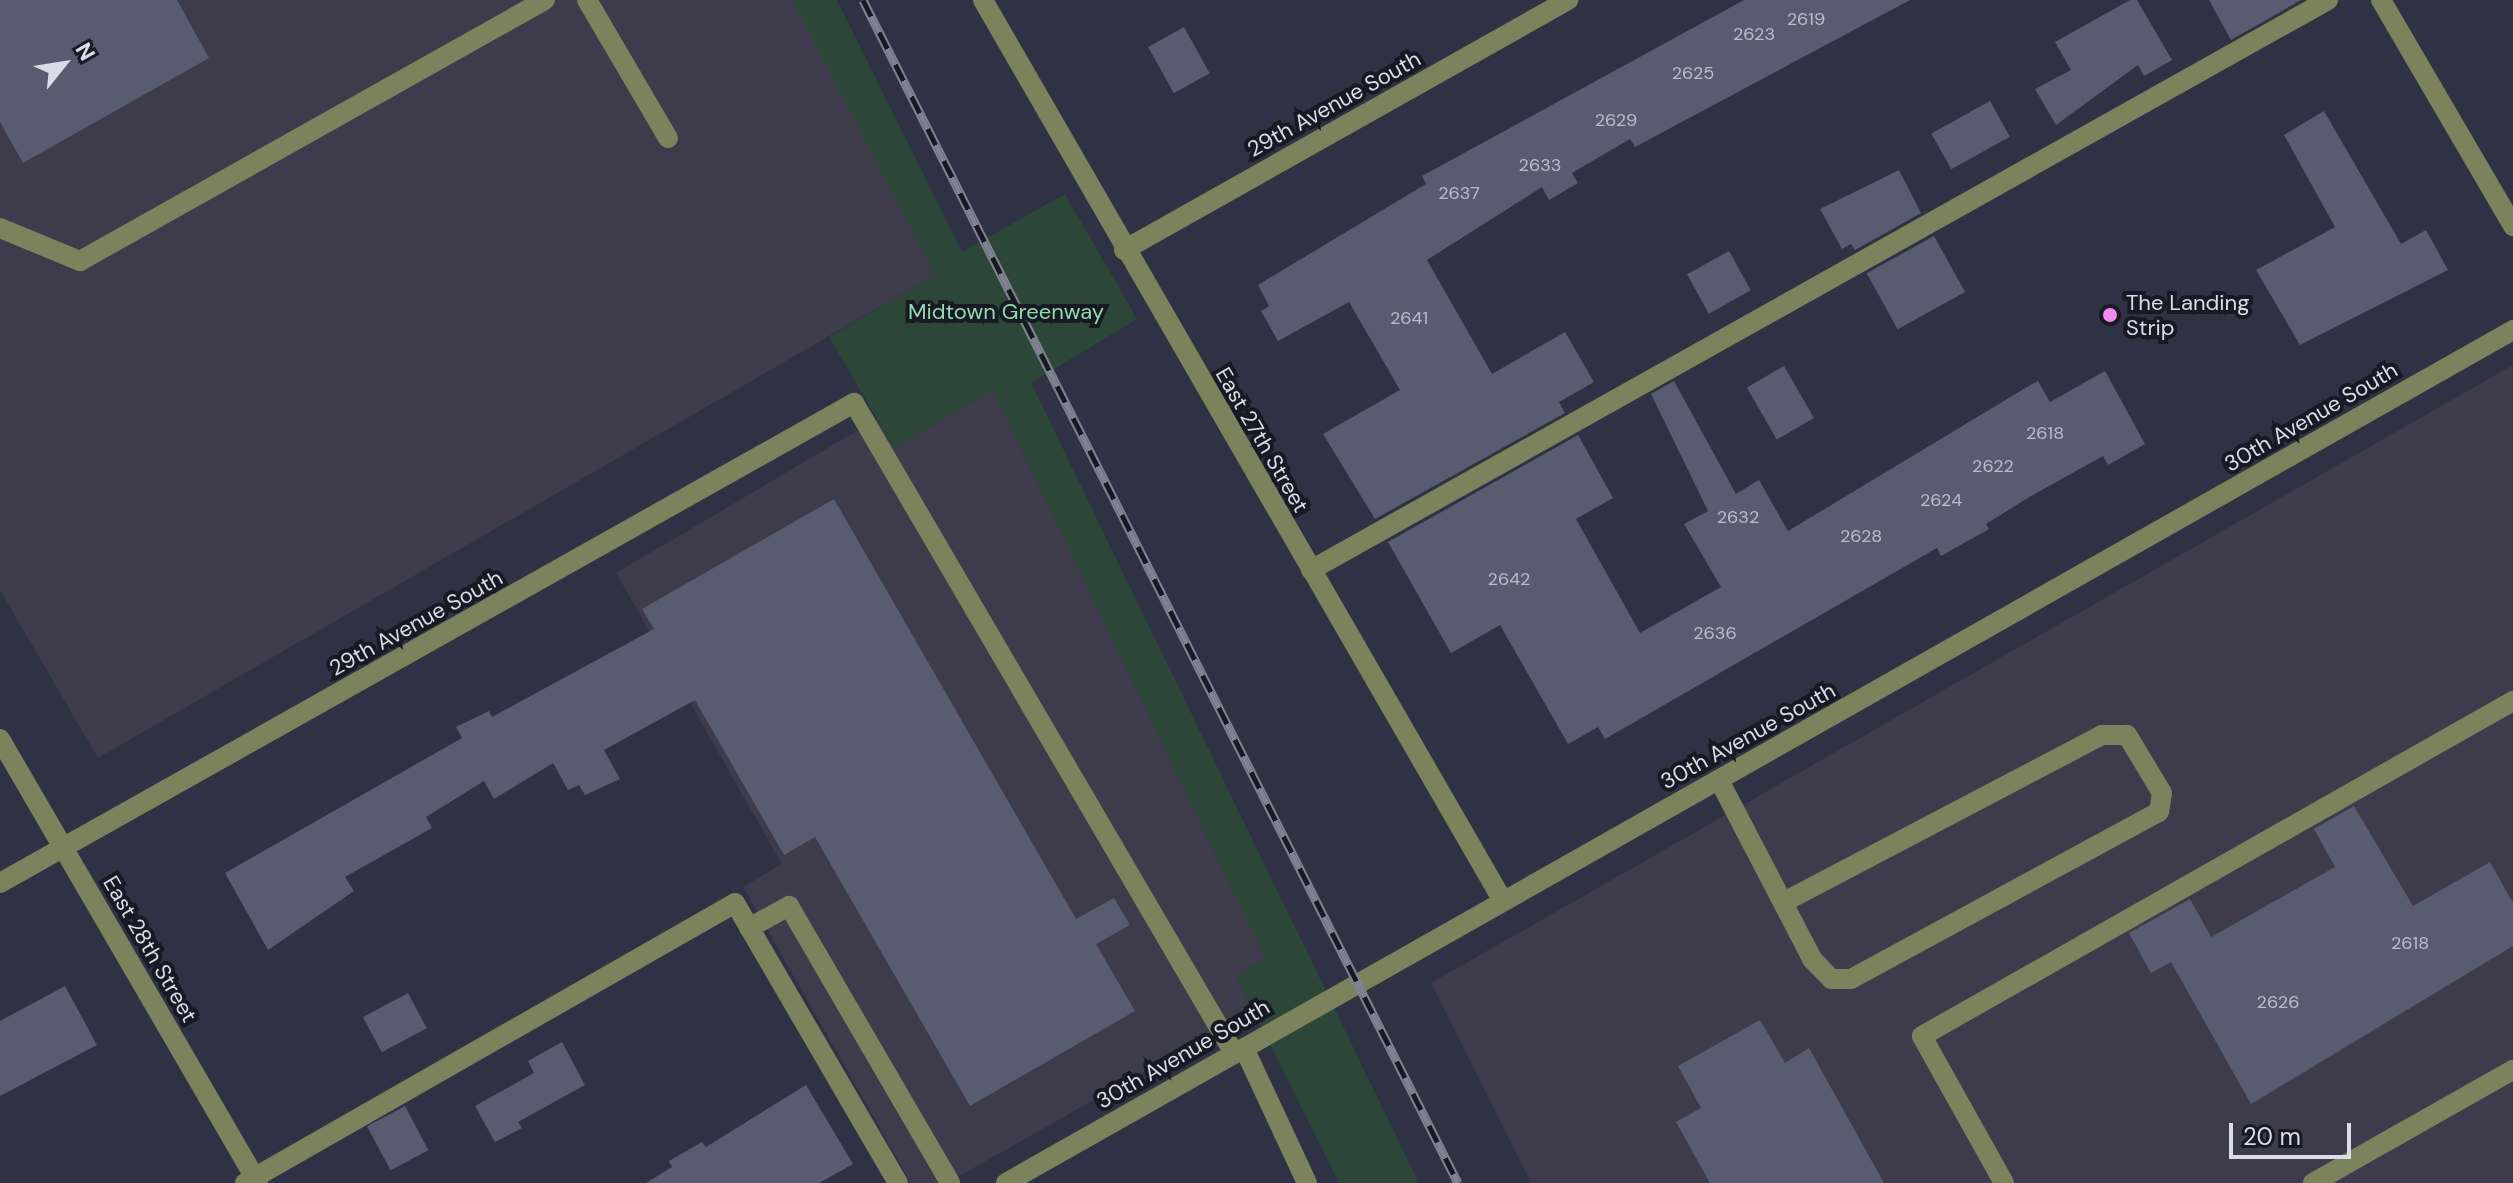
<!DOCTYPE html>
<style>
body{margin:0}
#map{position:relative;width:2513px;height:1183px;overflow:hidden;background:#2e3244;font-family:"DM Sans",sans-serif}
div>[style]{position:absolute}
.industrial>*{inset:0;background:#3e3b4c}
.green>*{inset:0;background:#2c4737}
.building>*{inset:0;background:#575c71;transform-origin:0 0}
.minor>*{height:20px;margin:-10px;padding:0 10px;transform-origin:10px;border-radius:10px;background:#7b825c}
.rail>*{height:9px;margin-top:-4.5px;transform-origin:0;background:repeating-linear-gradient(90deg,#181a23 0 18px,#7f8292 0 36px);box-sizing:border-box;border-block:2px solid #7f8292}
.dots>*{width:22px;height:22px;translate:-50% -50%;box-sizing:border-box;border:4px solid #181a23;border-radius:50%}
span{translate:-50% -50%;white-space:nowrap;text-align:center;line-height:1.15;-webkit-text-stroke:8px #181a23;paint-order:stroke}
.number-label{font-size:18px;color:#b8bccb}
.number-label span{-webkit-text-stroke-width:0}
.street-label{font-size:22px;color:#d9dce9}
.poi-label{font-size:22px;color:#d9dce9}
.left{translate:0 -50%;text-align:left}
.park-label{font-size:22px;color:#93dab0}
.north{position:absolute;left:24px;top:24px;width:80px;height:80px;-webkit-text-stroke:6px #181a23;paint-order:stroke;rotate:60deg;font-size:22px;font-weight:700;line-height:32px;text-align:center;color:#d9dce9}
.north::after{content:'';display:block;margin:auto;width:28px;height:36px;background:#d9dce9;clip-path:polygon(50% 0,100% 100%,50% 72%,0 100%)}
.scale{position:absolute;left:2229px;top:1123px;width:122px;height:36px;box-sizing:border-box;border:4px solid #d9dce9;border-top:0;padding-left:10px;font-size:24px;line-height:28px;white-space:nowrap;color:#d9dce9;-webkit-text-stroke:6px #181a23;paint-order:stroke}
</style>
<div id="map">
<div class="industrial">
<div style="clip-path:polygon(0 0,795px 0,935px 275px,98px 758px,0 590px)"></div>
<div style="clip-path:polygon(2513px 365px,2513px 1183px,1531px 1183px,1431px 983px)"></div>
<div style="clip-path:polygon(993px 390px,1265px 958px,1236px 976px,1253px 1010px,947px 1183px,911px 1183px,743px 887px,782px 864px,616px 573px,877px 419px,894px 448px)"></div>
</div>
<div class="green">
<div style="clip-path:polygon(792px 0,837px 0,962px 252px,1065px 194px,1137px 319px,1031px 383px,1419px 1183px,1339px 1183px,1236px 976px,1265px 958px,993px 390px,894px 448px,829px 337px,935px 275px)"></div>
</div>
<div class="building">
<div style="clip-path:polygon(0 0,177px 0,209px 58px,23px 163px,0 122px)"></div>
<div style="clip-path:polygon(1744px 0,1910px 0,1635px 147px,1630px 139px,1572px 173px,1578px 183px,1549px 200px,1542px 187px,1427px 260px,1492px 374px,1565px 332px,1594px 382px,1559px 402px,1565px 413px,1375px 519px,1323px 434px,1400px 390px,1349px 302px,1278px 341px,1261px 311px,1269px 306px,1258px 285px,1426px 184px,1422px 176px)"></div>
<div style="clip-path:polygon(2130px 0,2137px 0,2172px 60px,2144px 76px,2138px 65px,2056px 125px,2035px 89px,2071px 70px,2055px 42px)"></div>
<div style="clip-path:polygon(2209px 0,2301px 0,2231px 40px)"></div>
<div style="left:1184px;top:27px;width:53px;height:41px;rotate:61deg"></div>
<div style="left:1990px;top:101px;width:41px;height:67px;rotate:61deg"></div>
<div style="clip-path:polygon(2324px 111px,2401px 244px,2426px 230px,2448px 270px,2300px 345px,2256px 270px,2335px 227px,2284px 135px)"></div>
<div style="clip-path:polygon(1899px 170px,1921px 213px,1855px 250px,1851px 244px,1842px 249px,1820px 209px)"></div>
<div style="left:1934px;top:236px;width:64px;height:77px;rotate:61deg"></div>
<div style="left:1729px;top:251px;width:45px;height:48px;rotate:61deg"></div>
<div style="left:1784px;top:366px;width:60px;height:43px;rotate:60deg"></div>
<div style="clip-path:polygon(2105px 371px,2145px 444px,2108px 465px,2103px 456px,2031px 496px,1986px 524px,1989px 529px,1941px 556px,1937px 548px,1605px 739px,1598px 727px,1568px 744px,1500px 625px,1451px 653px,1388px 542px,1578px 435px,1613px 498px,1576px 519px,1640px 633px,1721px 587px,1684px 524px,1708px 511px,1651px 394px,1674px 381px,1736px 494px,1759px 480px,1788px 531px,2032px 384px,2038px 381px,2050px 402px)"></div>
<div style="clip-path:polygon(834px 499px,1076px 919px,1114px 898px,1130px 925px,1096px 944px,1135px 1011px,970px 1106px,815px 837px,784px 855px,695px 700px,604px 750px,620px 779px,585px 795px,579px 785px,568px 790px,553px 763px,494px 799px,484px 781px,426px 817px,432px 828px,345px 877px,354px 891px,268px 950px,225px 873px,462px 738px,456px 727px,489px 711px,492px 717px,654px 629px,642px 609px)"></div>
<div style="clip-path:polygon(2354px 806px,2413px 906px,2490px 862px,2513px 903px,2513px 946px,2251px 1104px,2171px 962px,2151px 973px,2129px 933px,2190px 899px,2211px 937px,2335px 867px,2314px 829px)"></div>
<div style="clip-path:polygon(65px 986px,97px 1045px,0 1096px,0 1021px)"></div>
<div style="left:408px;top:993px;width:40px;height:51px;rotate:62deg"></div>
<div style="clip-path:polygon(1760px 1020px,1785px 1063px,1809px 1048px,1884px 1183px,1710px 1183px,1676px 1122px,1701px 1108px,1678px 1066px)"></div>
<div style="clip-path:polygon(562px 1042px,585px 1085px,518px 1122px,522px 1128px,495px 1142px,475px 1106px,534px 1073px,528px 1061px)"></div>
<div style="clip-path:polygon(806px 1085px,853px 1164px,819px 1183px,646px 1183px,672px 1167px,669px 1161px,702px 1142px,706px 1147px)"></div>
<div style="left:405px;top:1106px;width:50px;height:43px;rotate:62deg"></div>
</div>
<div class="minor">
<div style="left:587px;top:0;width:160px;rotate:59.6deg"></div>
<div style="left:983px;top:0;width:1040px;rotate:60.01deg"></div>
<div style="left:2381px;top:0;width:262px;rotate:59.7deg"></div>
<div style="left:0;top:228px;width:87px;rotate:22.4deg"></div>
<div style="left:80px;top:261px;width:533px;rotate:-29.31deg"></div>
<div style="left:1124px;top:250px;width:510px;rotate:-29.38deg"></div>
<div style="left:1311px;top:570px;width:1166px;rotate:-29.27deg"></div>
<div style="left:0;top:739px;width:514px;rotate:59.84deg"></div>
<div style="left:1719px;top:780px;width:202px;rotate:62.5deg"></div>
<div style="left:1812px;top:959px;width:28px;rotate:46deg"></div>
<div style="left:1831px;top:979px;width:20px"></div>
<div style="left:1851px;top:979px;width:350px;rotate:-28.5deg"></div>
<div style="left:2159px;top:812px;width:19px;rotate:-81deg"></div>
<div style="left:2162px;top:793px;width:68px;rotate:-121.1deg"></div>
<div style="left:2127px;top:735px;width:25px;rotate:180deg"></div>
<div style="left:2102px;top:735px;width:359px;rotate:152.3deg"></div>
<div style="left:0;top:883px;width:980px;rotate:-29.34deg"></div>
<div style="left:854px;top:403px;width:753px;rotate:59.69deg"></div>
<div style="left:749px;top:928px;width:46px;rotate:-28.8deg"></div>
<div style="left:789px;top:906px;width:320px;rotate:59.8deg"></div>
<div style="left:1244px;top:1048px;width:149px;rotate:65deg"></div>
<div style="left:245px;top:1183px;width:564px;rotate:-29.74deg"></div>
<div style="left:735px;top:903px;width:324px;rotate:59.8deg"></div>
<div style="left:1006px;top:1183px;width:1732px;rotate:-29.51deg"></div>
<div style="left:2004px;top:1183px;width:168px;rotate:-119.2deg"></div>
<div style="left:1922px;top:1036px;width:679px;rotate:-29.55deg"></div>
<div style="left:2313px;top:1183px;width:230px;rotate:-29.5deg"></div>
</div>
<div class="rail">
<div style="left:863px;top:0;width:1324px;rotate:63.3deg"></div>
</div>
<div class="dots">
<div style="left:2110px;top:315px;background:#f489f0"></div>
</div>
<div class="number-label">
<span style="left:1806px;top:19px">2619</span>
<span style="left:1754px;top:34px">2623</span>
<span style="left:1693px;top:73px">2625</span>
<span style="left:1616px;top:120px">2629</span>
<span style="left:1540px;top:165px">2633</span>
<span style="left:1459px;top:193px">2637</span>
<span style="left:1409px;top:318px">2641</span>
<span style="left:2045px;top:433px">2618</span>
<span style="left:1993px;top:466px">2622</span>
<span style="left:1941px;top:500px">2624</span>
<span style="left:1738px;top:517px">2632</span>
<span style="left:1861px;top:536px">2628</span>
<span style="left:1509px;top:579px">2642</span>
<span style="left:1715px;top:633px">2636</span>
<span style="left:2410px;top:943px">2618</span>
<span style="left:2278px;top:1002px">2626</span>
</div>
<div class="street-label">
<span style="left:1334px;top:104px;rotate:-29deg">29th Avenue South</span>
<span style="left:2311px;top:417px;rotate:-30deg">30th Avenue South</span>
<span style="left:1262px;top:440px;rotate:60deg">East 27th Street</span>
<span style="left:416px;top:623px;rotate:-29deg">29th Avenue South</span>
<span style="left:1748px;top:736px;rotate:-29deg">30th Avenue South</span>
<span style="left:150px;top:949px;rotate:60deg">East 28th Street</span>
<span style="left:1183px;top:1054px;rotate:-30deg">30th Avenue South</span>
</div>
<div class="poi-label">
<span class="left" style="left:2126px;top:315px">The Landing<br>Strip</span>
</div>
<div class="park-label">
<span style="left:1006px;top:312px">Midtown Greenway</span>
</div>
<div class="north">N</div>
<div class="scale">20 m</div>
</div>
